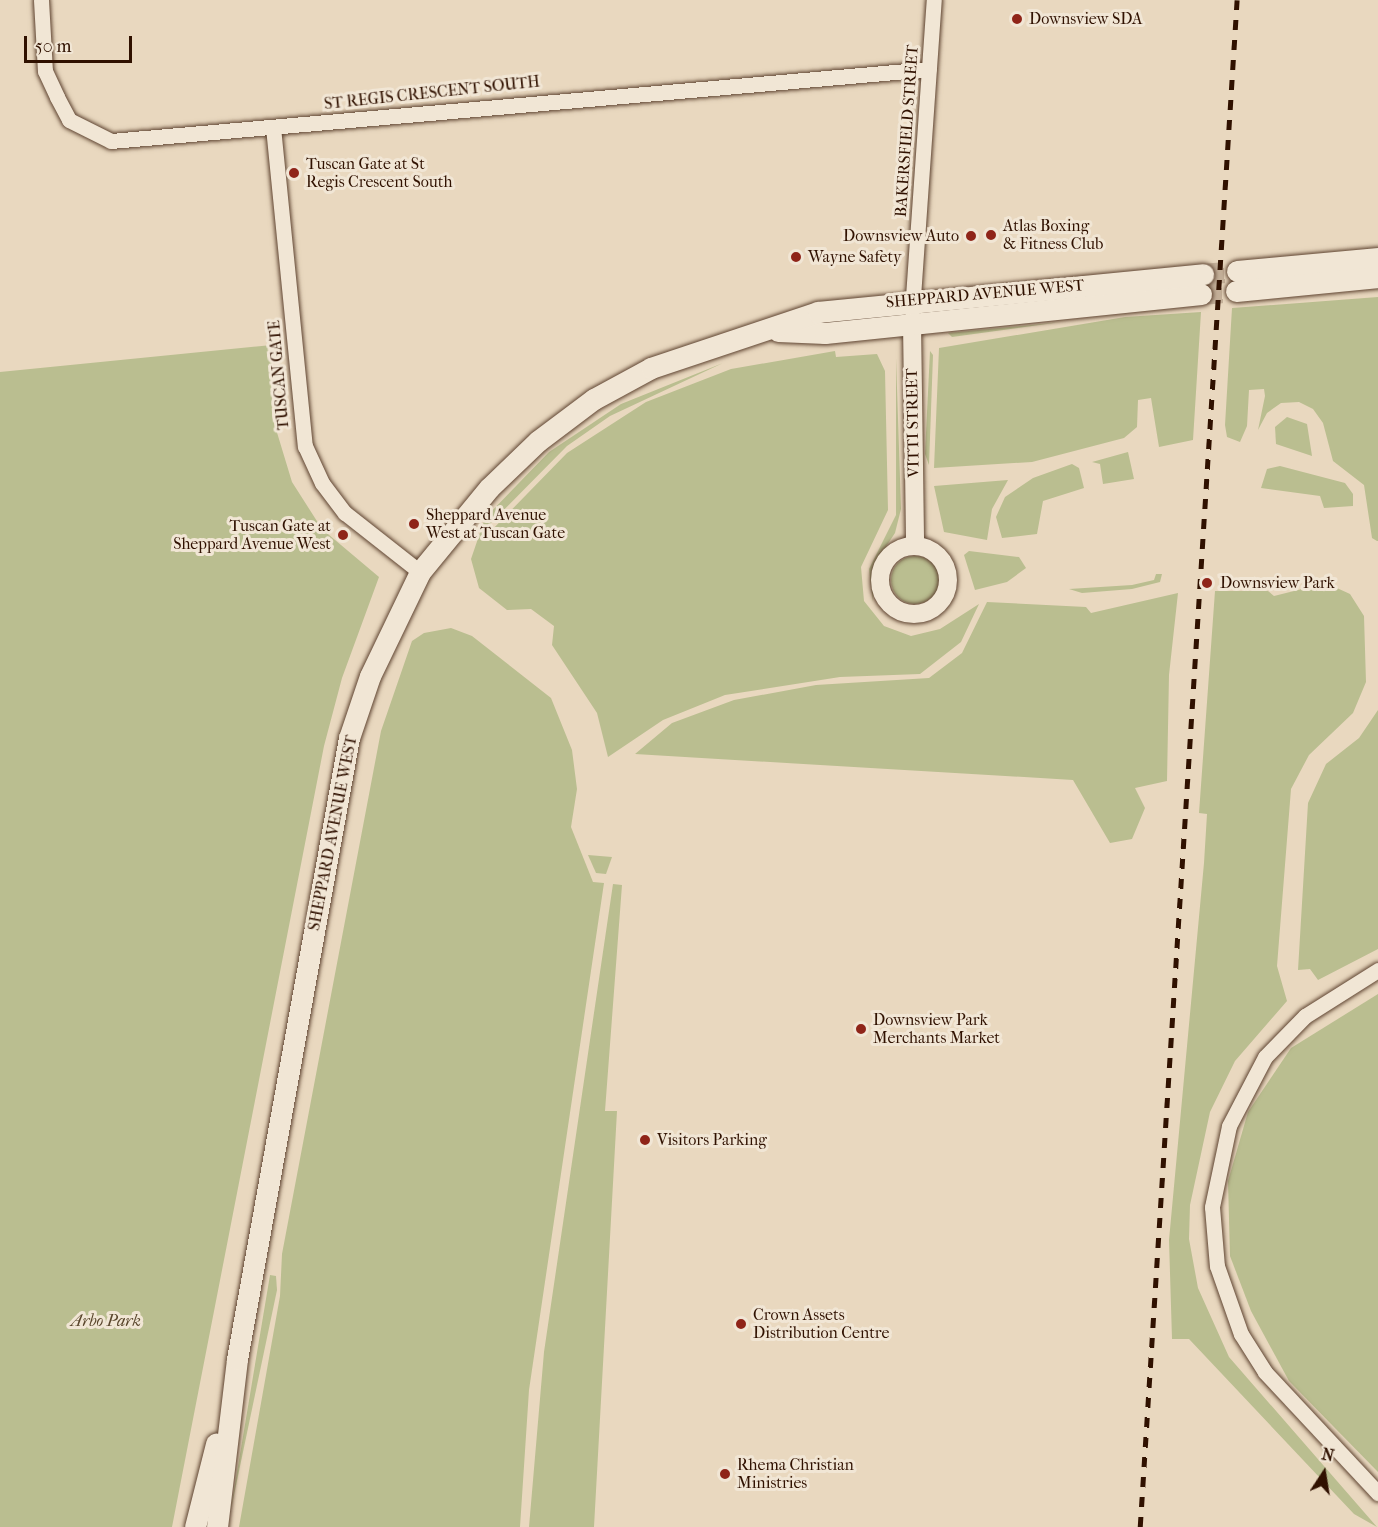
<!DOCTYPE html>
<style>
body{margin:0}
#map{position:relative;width:1378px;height:1527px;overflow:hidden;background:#e9d8bf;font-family:"IM FELL French Canon",serif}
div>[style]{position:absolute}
.green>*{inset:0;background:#babe90}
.round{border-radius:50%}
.secondary-tunnel>*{height:21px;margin-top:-10.5px;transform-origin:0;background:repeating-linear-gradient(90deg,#c4b099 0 21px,transparent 0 31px)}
.roads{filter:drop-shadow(0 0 2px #5e4330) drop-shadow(0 0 2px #5e4330)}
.minor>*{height:15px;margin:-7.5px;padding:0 7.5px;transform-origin:7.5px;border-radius:7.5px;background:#f1e6d5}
.tertiary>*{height:18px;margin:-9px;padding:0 9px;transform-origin:9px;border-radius:9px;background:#f1e6d5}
.tertiary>.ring{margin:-9px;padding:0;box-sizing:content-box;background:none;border:18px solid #f1e6d5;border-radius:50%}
.secondary>*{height:21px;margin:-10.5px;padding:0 10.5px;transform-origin:10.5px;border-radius:10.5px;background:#f1e6d5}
.rail>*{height:4.5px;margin-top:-2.25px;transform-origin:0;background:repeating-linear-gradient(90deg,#301100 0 10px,transparent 0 20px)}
.dots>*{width:16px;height:16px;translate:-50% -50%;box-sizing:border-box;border:3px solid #f1e6d5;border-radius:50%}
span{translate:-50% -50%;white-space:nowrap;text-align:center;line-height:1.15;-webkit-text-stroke:6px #f1e6d5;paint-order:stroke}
.poi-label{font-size:16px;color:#301100}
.left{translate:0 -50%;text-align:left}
.right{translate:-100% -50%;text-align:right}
.street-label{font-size:16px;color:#301100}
.park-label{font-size:16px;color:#59452b;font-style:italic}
.north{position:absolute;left:1294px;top:1443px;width:60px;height:60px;-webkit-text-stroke:4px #f1e6d5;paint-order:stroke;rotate:12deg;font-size:16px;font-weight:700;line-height:24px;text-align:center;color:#301100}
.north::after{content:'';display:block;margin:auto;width:21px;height:27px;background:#301100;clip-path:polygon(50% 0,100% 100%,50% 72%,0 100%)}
.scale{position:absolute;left:24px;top:36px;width:108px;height:27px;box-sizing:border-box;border:3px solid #301100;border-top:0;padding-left:8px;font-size:18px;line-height:21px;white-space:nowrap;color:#301100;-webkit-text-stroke:4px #f1e6d5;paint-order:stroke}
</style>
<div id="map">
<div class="green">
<div style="clip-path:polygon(1378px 297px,1378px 541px,1377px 541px,1372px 538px,1364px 485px,1333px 461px,1323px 423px,1313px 409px,1299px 402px,1281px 403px,1267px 413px,1258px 430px,1265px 396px,1264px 389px,1249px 390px,1247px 426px,1240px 442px,1227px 437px,1225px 425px,1232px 308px)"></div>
<div style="clip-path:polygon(1201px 312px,1193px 440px,1159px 447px,1151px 398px,1138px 400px,1137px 427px,1124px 438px,1032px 462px,934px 468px,939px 348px,1125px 317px)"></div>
<div style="clip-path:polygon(1061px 322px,952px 337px,948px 333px)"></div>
<div style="clip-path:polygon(272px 345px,272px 416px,292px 482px,322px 529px,379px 577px,342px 678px,324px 746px,172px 1527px,0 1527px,0 372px)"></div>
<div style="clip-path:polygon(835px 351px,836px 357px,877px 354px,885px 371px,888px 510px,861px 567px,864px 601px,884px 626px,911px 636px,940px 629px,979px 604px,961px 642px,920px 674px,840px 677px,725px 695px,663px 720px,608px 757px,597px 713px,552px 645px,554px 626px,531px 609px,507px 610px,479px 588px,471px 559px,485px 518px,549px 452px,621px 404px,723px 363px,610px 416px,567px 446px,482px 532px,487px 535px,567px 453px,646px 402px,731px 369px)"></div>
<div style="clip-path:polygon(930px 351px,933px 355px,929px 465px,925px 454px)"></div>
<div style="clip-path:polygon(896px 358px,901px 509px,895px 533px,873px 566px,873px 602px,869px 569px,896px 515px)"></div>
<div style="clip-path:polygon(1287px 417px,1307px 424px,1312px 456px,1276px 444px,1275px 427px)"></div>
<div style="clip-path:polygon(1128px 452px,1134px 479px,1103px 484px,1100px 464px,1092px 462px)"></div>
<div style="clip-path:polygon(1072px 464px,1079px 468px,1084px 488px,1043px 501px,1037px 534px,1002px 538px,996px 517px,1005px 497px,1033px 478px)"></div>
<div style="clip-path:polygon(1280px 466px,1345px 483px,1353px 494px,1353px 506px,1324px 508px,1320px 496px,1261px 488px,1267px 469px)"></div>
<div style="clip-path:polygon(1008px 480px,992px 509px,987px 540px,944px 532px,934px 486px)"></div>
<div style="clip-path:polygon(969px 551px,1019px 557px,1026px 568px,1007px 582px,975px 590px,964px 555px)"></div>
<div class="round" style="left:891px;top:556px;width:48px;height:48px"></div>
<div style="clip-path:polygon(1156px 574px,1162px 574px,1160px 582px,1132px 589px,1082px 593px,1069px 589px,1132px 585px,1154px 580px)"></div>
<div style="clip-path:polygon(1326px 583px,1350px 594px,1364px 616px,1366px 682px,1353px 713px,1309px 755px,1291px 789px,1277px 966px,1287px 1001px,1235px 1061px,1210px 1112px,1190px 1205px,1189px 1239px,1198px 1288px,1229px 1357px,1377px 1527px,1354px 1514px,1189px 1339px,1172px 1339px,1169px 1240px,1204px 863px,1207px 814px,1199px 813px,1215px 591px,1268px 591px,1274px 596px)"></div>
<div style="clip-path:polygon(1178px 593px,1169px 675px,1167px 781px,1135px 788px,1145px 808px,1132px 839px,1110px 843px,1073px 780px,635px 754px,672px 723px,734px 700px,816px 685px,929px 678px,962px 653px,987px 602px,1086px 607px,1091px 613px)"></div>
<div style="clip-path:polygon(451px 628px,472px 636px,551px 698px,572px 750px,577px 789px,571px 827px,593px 882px,604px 883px,529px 1390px,520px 1527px,239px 1527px,280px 1296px,282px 1254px,381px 731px,412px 641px,424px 633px)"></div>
<div style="clip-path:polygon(1378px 710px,1378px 949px,1318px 980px,1310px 969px,1298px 970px,1308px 803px,1326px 764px,1359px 738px)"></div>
<div style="clip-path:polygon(588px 855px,612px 857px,606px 874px,596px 873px)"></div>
<div style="clip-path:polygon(613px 884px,622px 885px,605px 1111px,617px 1111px,594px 1527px,529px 1527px,544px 1352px)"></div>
<div style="clip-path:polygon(1378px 994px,1378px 1472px,1289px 1381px,1251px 1311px,1230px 1256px,1228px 1181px,1248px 1112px,1291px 1048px)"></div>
<div style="clip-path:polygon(270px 1275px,276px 1276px,277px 1290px,230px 1514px)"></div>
</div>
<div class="secondary-tunnel">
<div style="left:1203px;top:274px;width:34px;rotate:-5deg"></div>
<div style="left:1201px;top:294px;width:35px;rotate:-5deg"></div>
</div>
<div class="roads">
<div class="minor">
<div style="left:41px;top:0;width:71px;rotate:86.8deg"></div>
<div style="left:45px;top:71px;width:29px;rotate:65deg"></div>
<div style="left:57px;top:97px;width:26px;rotate:62deg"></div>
<div style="left:69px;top:120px;width:47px;rotate:26.6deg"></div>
<div style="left:111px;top:141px;width:821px;rotate:-5.03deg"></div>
<div style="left:273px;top:127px;width:321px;rotate:84.3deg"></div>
<div style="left:305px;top:446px;width:41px;rotate:65.3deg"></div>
<div style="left:322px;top:483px;width:38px;rotate:53deg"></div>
<div style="left:345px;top:513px;width:95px;rotate:38.2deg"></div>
<div style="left:912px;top:311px;width:312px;rotate:-86deg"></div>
<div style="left:1378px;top:970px;width:86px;rotate:147.8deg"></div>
<div style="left:1305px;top:1016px;width:57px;rotate:134.3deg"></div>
<div style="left:1265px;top:1057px;width:78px;rotate:117.6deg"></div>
<div style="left:1229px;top:1126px;width:83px;rotate:101.9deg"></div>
<div style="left:1212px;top:1207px;width:59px;rotate:85.2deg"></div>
<div style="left:1217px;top:1266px;width:72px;rotate:70.6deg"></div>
<div style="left:1241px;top:1334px;width:45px;rotate:57.7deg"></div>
<div style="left:1265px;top:1372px;width:166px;rotate:47deg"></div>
</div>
<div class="tertiary">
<div style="left:912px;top:323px;width:222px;rotate:89.2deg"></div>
<div class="ring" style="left:880px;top:546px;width:50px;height:50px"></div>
</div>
<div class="secondary">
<div style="left:1237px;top:271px;width:142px;rotate:-5.3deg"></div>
<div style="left:1236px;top:291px;width:143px;rotate:-5.6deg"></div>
<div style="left:778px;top:331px;width:47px;rotate:2.4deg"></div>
<div style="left:825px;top:333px;width:378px;rotate:-5.9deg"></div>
<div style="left:195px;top:1527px;width:86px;rotate:-75.8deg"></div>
<div style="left:217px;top:1527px;width:169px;rotate:-83.2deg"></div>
<div style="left:237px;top:1359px;width:631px;rotate:-79.78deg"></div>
<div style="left:349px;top:738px;width:65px;rotate:-71.3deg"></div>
<div style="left:370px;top:676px;width:115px;rotate:-64.3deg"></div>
<div style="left:420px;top:572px;width:109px;rotate:-50.6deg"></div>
<div style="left:489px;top:488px;width:68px;rotate:-43.8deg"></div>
<div style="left:538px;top:441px;width:70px;rotate:-36.9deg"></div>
<div style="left:594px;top:399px;width:65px;rotate:-28.5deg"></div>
<div style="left:651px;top:368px;width:176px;rotate:-18.5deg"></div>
<div style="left:818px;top:312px;width:387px;rotate:-5.6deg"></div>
</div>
</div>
<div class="rail">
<div style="left:1140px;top:1527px;width:1530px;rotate:-86.37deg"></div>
</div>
<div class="dots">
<div style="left:1017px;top:19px;background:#8f2418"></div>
<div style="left:294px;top:173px;background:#8f2418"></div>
<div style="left:991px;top:235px;background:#8f2418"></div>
<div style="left:971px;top:236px;background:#8f2418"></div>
<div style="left:796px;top:257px;background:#8f2418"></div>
<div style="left:414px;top:524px;background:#8f2418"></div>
<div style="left:343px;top:535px;background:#8f2418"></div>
<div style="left:1207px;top:583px;background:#8f2418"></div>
<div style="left:861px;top:1029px;background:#8f2418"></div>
<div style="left:645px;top:1140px;background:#8f2418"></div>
<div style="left:741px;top:1324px;background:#8f2418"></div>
<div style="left:725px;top:1474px;background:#8f2418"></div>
</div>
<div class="poi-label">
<span class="left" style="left:1029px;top:19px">Downsview SDA</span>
<span class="left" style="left:306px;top:173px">Tuscan Gate at St<br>Regis Crescent South</span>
<span class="left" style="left:1003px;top:235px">Atlas Boxing<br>&amp; Fitness Club</span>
<span class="right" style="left:959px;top:236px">Downsview Auto</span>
<span class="left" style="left:808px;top:257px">Wayne Safety</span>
<span class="left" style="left:426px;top:524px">Sheppard Avenue<br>West at Tuscan Gate</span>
<span class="right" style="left:331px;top:535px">Tuscan Gate at<br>Sheppard Avenue West</span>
<span class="left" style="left:1220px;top:583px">Downsview Park</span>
<span class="left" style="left:873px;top:1029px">Downsview Park<br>Merchants Market</span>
<span class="left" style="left:657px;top:1140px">Visitors Parking</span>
<span class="left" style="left:753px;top:1324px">Crown Assets<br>Distribution Centre</span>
<span class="left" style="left:737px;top:1474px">Rhema Christian<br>Ministries</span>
</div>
<div class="street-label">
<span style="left:432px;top:93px;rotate:-6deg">ST REGIS CRESCENT SOUTH</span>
<span style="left:907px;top:131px;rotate:-86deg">BAKERSFIELD STREET</span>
<span style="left:985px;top:294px;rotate:-5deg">SHEPPARD AVENUE WEST</span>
<span style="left:279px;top:375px;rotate:-95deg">TUSCAN GATE</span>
<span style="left:913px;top:423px;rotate:-91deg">VITTI STREET</span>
<span style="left:333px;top:833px;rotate:-79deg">SHEPPARD AVENUE WEST</span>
</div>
<div class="park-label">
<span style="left:106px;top:1321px">Arbo Park</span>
</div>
<div class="north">N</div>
<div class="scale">50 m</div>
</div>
